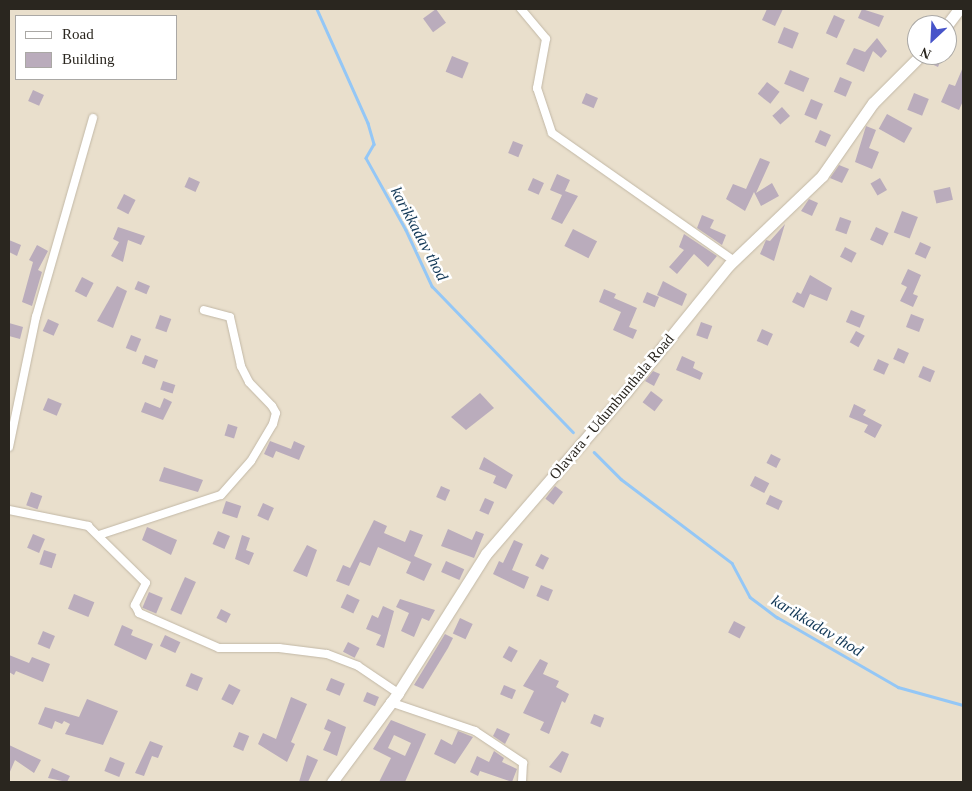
<!DOCTYPE html>
<style>
body{margin:0}
#map{position:relative;width:972px;height:791px;overflow:hidden;background:#e9dfcc;font-family:Georgia,serif}
div>[style]{position:absolute}
.stream>*{height:2.5px;margin:-1.25px;padding:0 1.25px;transform-origin:1.25px;border-radius:1.25px;background:#94c7f6}
.building>*{inset:0;background:#baacbc;transform-origin:0 0}
.roads{filter:drop-shadow(0 0 1px #c2b8a6) drop-shadow(0 0 1px #c2b8a6)}
.minor>*{height:8px;margin:-4px;padding:0 4px;transform-origin:4px;border-radius:4px;background:#fff}
.secondary>*{height:11px;margin:-5.5px;padding:0 5.5px;transform-origin:5.5px;border-radius:5.5px;background:#fff}
span{translate:-50% -50%;white-space:nowrap;text-align:center;line-height:1.15;-webkit-text-stroke:5px #fff;paint-order:stroke}
.street-label{font-size:15px;color:#2a261f}
.water-label{font-size:16px;color:#123857;font-style:italic}
.frame{position:absolute;inset:0;border:10px solid #2a261f;pointer-events:none}
.legend{position:absolute;left:15px;top:15px;width:162px;height:65px;box-sizing:border-box;background:#fff;border:1px solid #aaa8a5;margin:0;padding:6px 9px;list-style:none;font-size:15px;color:#2a261f}
.legend li{display:flex;align-items:center;gap:10px;height:25px}
.legend b{width:25px;border:1px solid #aaa8a5}
.north{position:absolute;left:907px;top:15px;width:50px;height:50px;box-sizing:border-box;background:#fff;border:1px solid #aaa8a5;border-radius:50%;rotate:205deg;font-size:14px;font-weight:700;line-height:20px;text-align:center;color:#2a261f}
.north::after{content:'';display:block;margin:auto;width:18px;height:22px;background:#4754c9;clip-path:polygon(50% 0,100% 100%,50% 72%,0 100%)}
</style>
<div id="map">
<div class="stream">
<div style="left:317px;top:9px;width:125px;rotate:65.9deg"></div>
<div style="left:368px;top:123px;width:22px;rotate:74deg"></div>
<div style="left:374px;top:144px;width:16px;rotate:120deg"></div>
<div style="left:366px;top:158px;width:82px;rotate:60.9deg"></div>
<div style="left:406px;top:230px;width:62px;rotate:65.1deg"></div>
<div style="left:432px;top:286px;width:203px;rotate:46deg"></div>
<div style="left:594px;top:452px;width:38px;rotate:45deg"></div>
<div style="left:621px;top:479px;width:139px;rotate:37.1deg"></div>
<div style="left:732px;top:563px;width:38px;rotate:62deg"></div>
<div style="left:750px;top:597px;width:34px;rotate:37deg"></div>
<div style="left:777px;top:617px;width:140px;rotate:30deg"></div>
<div style="left:898px;top:687px;width:67px;rotate:15.5deg"></div>
</div>
<div class="building">
<div style="left:436px;top:9px;width:17px;height:16px;rotate:54deg"></div>
<div style="clip-path:polygon(767px 9px,783px 9px,775px 26px,762px 20px)"></div>
<div style="clip-path:polygon(862px 9px,884px 16px,879px 27px,858px 18px)"></div>
<div style="left:834px;top:15px;width:12px;height:20px;rotate:24deg"></div>
<div style="left:784px;top:27px;width:16px;height:17px;rotate:22deg"></div>
<div style="clip-path:polygon(877px 38px,887px 51px,881px 58px,873px 51px,864px 72px,846px 64px,854px 48px,865px 52px)"></div>
<div style="clip-path:polygon(930px 55px,943px 55px,938px 67px,927px 62px)"></div>
<div style="left:452px;top:56px;width:18px;height:17px;rotate:22deg"></div>
<div style="clip-path:polygon(963px 67px,963px 101px,959px 110px,941px 102px,949px 84px,955px 86px)"></div>
<div style="left:790px;top:70px;width:21px;height:15px;rotate:23deg"></div>
<div style="left:840px;top:77px;width:13px;height:16px;rotate:23deg"></div>
<div style="left:767px;top:82px;width:16px;height:15px;rotate:38deg"></div>
<div style="left:33px;top:90px;width:12px;height:12px;rotate:24deg"></div>
<div style="left:586px;top:93px;width:13px;height:11px;rotate:23deg"></div>
<div style="left:914px;top:93px;width:16px;height:18px;rotate:22deg"></div>
<div style="left:811px;top:99px;width:13px;height:17px;rotate:23deg"></div>
<div style="left:782px;top:107px;width:12px;height:13px;rotate:48deg"></div>
<div style="left:887px;top:114px;width:29px;height:17px;rotate:29deg"></div>
<div style="clip-path:polygon(866px 126px,876px 130px,869px 148px,879px 152px,872px 169px,855px 162px)"></div>
<div style="left:820px;top:130px;width:12px;height:13px;rotate:24deg"></div>
<div style="left:513px;top:141px;width:11px;height:13px;rotate:22deg"></div>
<div style="clip-path:polygon(760px 158px,770px 162px,756px 193px,772px 183px,779px 196px,761px 206px,754px 192px,745px 211px,726px 199px,733px 184px,746px 189px)"></div>
<div style="clip-path:polygon(839px 165px,849px 169px,842px 183px,830px 178px)"></div>
<div style="clip-path:polygon(557px 174px,570px 180px,565px 191px,578px 196px,562px 224px,551px 219px,562px 195px,550px 190px)"></div>
<div style="left:189px;top:177px;width:12px;height:11px;rotate:24deg"></div>
<div style="left:533px;top:178px;width:12px;height:13px;rotate:24deg"></div>
<div style="left:880px;top:178px;width:14px;height:11px;rotate:60deg"></div>
<div style="left:950px;top:187px;width:13px;height:17px;rotate:77deg"></div>
<div style="left:124px;top:194px;width:13px;height:16px;rotate:27deg"></div>
<div style="clip-path:polygon(809px 199px,818px 203px,812px 216px,801px 211px)"></div>
<div style="left:902px;top:211px;width:17px;height:23px;rotate:21deg"></div>
<div style="clip-path:polygon(702px 215px,714px 220px,710px 228px,726px 235px,722px 245px,697px 228px)"></div>
<div style="left:840px;top:217px;width:12px;height:14px;rotate:20deg"></div>
<div style="clip-path:polygon(785px 224px,774px 261px,760px 254px,766px 240px,770px 241px)"></div>
<div style="clip-path:polygon(118px 227px,145px 236px,141px 245px,128px 240px,123px 262px,111px 256px,119px 242px,113px 239px)"></div>
<div style="left:876px;top:227px;width:14px;height:14px;rotate:25deg"></div>
<div style="left:573px;top:229px;width:27px;height:19px;rotate:27deg"></div>
<div style="clip-path:polygon(684px 234px,717px 256px,708px 267px,694px 254px,677px 274px,669px 267px,684px 250px,679px 247px)"></div>
<div style="clip-path:polygon(9px 240px,21px 245px,17px 256px,9px 252px)"></div>
<div style="left:920px;top:242px;width:12px;height:13px;rotate:24deg"></div>
<div style="clip-path:polygon(37px 245px,48px 251px,38px 270px,42px 272px,32px 306px,22px 302px,33px 262px,29px 260px)"></div>
<div style="left:845px;top:247px;width:13px;height:11px;rotate:27deg"></div>
<div style="clip-path:polygon(908px 269px,921px 275px,913px 294px,918px 296px,913px 307px,900px 301px,907px 287px,901px 284px)"></div>
<div style="clip-path:polygon(810px 275px,832px 288px,827px 301px,810px 294px,804px 308px,792px 302px,797px 292px,801px 294px)"></div>
<div style="left:82px;top:277px;width:13px;height:16px;rotate:27deg"></div>
<div style="left:138px;top:281px;width:13px;height:9px;rotate:23deg"></div>
<div style="clip-path:polygon(663px 281px,687px 294px,682px 306px,657px 295px)"></div>
<div style="clip-path:polygon(117px 286px,127px 291px,113px 328px,97px 321px)"></div>
<div style="clip-path:polygon(604px 289px,616px 294px,614px 298px,637px 308px,629px 327px,637px 330px,633px 339px,613px 330px,621px 312px,599px 302px)"></div>
<div style="left:647px;top:292px;width:13px;height:11px;rotate:23deg"></div>
<div style="left:851px;top:310px;width:15px;height:13px;rotate:23deg"></div>
<div style="left:911px;top:314px;width:14px;height:14px;rotate:21deg"></div>
<div style="left:160px;top:315px;width:12px;height:14px;rotate:20deg"></div>
<div style="left:48px;top:319px;width:12px;height:13px;rotate:24deg"></div>
<div style="left:701px;top:322px;width:12px;height:14px;rotate:20deg"></div>
<div style="clip-path:polygon(9px 323px,23px 327px,20px 339px,9px 336px)"></div>
<div style="left:762px;top:329px;width:12px;height:13px;rotate:24deg"></div>
<div style="left:856px;top:331px;width:10px;height:13px;rotate:29deg"></div>
<div style="left:131px;top:335px;width:11px;height:14px;rotate:22deg"></div>
<div style="left:898px;top:348px;width:12px;height:12px;rotate:24deg"></div>
<div style="left:145px;top:355px;width:14px;height:9px;rotate:21deg"></div>
<div style="clip-path:polygon(682px 356px,695px 362px,693px 368px,703px 373px,700px 380px,676px 370px)"></div>
<div style="left:878px;top:359px;width:12px;height:12px;rotate:24deg"></div>
<div style="left:923px;top:366px;width:13px;height:12px;rotate:23deg"></div>
<div style="clip-path:polygon(653px 371px,660px 374px,654px 386px,645px 381px)"></div>
<div style="left:163px;top:381px;width:13px;height:9px;rotate:18deg"></div>
<div style="left:651px;top:391px;width:15px;height:14px;rotate:37deg"></div>
<div style="clip-path:polygon(480px 393px,494px 408px,466px 430px,451px 417px)"></div>
<div style="left:48px;top:398px;width:15px;height:13px;rotate:23deg"></div>
<div style="clip-path:polygon(164px 398px,172px 402px,163px 420px,141px 412px,145px 402px,160px 408px)"></div>
<div style="clip-path:polygon(854px 404px,866px 410px,863px 415px,882px 425px,875px 438px,864px 432px,868px 425px,849px 417px)"></div>
<div style="left:228px;top:424px;width:10px;height:12px;rotate:17deg"></div>
<div style="clip-path:polygon(270px 441px,291px 449px,294px 441px,305px 446px,299px 460px,276px 451px,273px 458px,264px 454px)"></div>
<div style="left:771px;top:454px;width:11px;height:10px;rotate:27deg"></div>
<div style="clip-path:polygon(484px 457px,513px 475px,506px 489px,493px 483px,496px 476px,479px 469px)"></div>
<div style="clip-path:polygon(164px 467px,203px 480px,198px 492px,159px 481px)"></div>
<div style="left:755px;top:476px;width:16px;height:11px;rotate:27deg"></div>
<div style="left:441px;top:486px;width:10px;height:12px;rotate:24deg"></div>
<div style="left:555px;top:486px;width:10px;height:16px;rotate:37deg"></div>
<div style="left:31px;top:492px;width:12px;height:14px;rotate:20deg"></div>
<div style="left:770px;top:495px;width:14px;height:10px;rotate:25deg"></div>
<div style="left:485px;top:498px;width:10px;height:14px;rotate:24deg"></div>
<div style="left:226px;top:501px;width:16px;height:13px;rotate:18deg"></div>
<div style="left:263px;top:503px;width:12px;height:14px;rotate:24deg"></div>
<div style="clip-path:polygon(374px 520px,387px 526px,384px 533px,405px 542px,410px 530px,423px 535px,414px 556px,432px 564px,424px 581px,406px 573px,411px 562px,378px 547px,370px 566px,360px 562px,349px 586px,336px 581px,343px 565px,350px 568px)"></div>
<div style="clip-path:polygon(147px 527px,177px 540px,171px 555px,142px 540px)"></div>
<div style="clip-path:polygon(448px 529px,472px 540px,476px 531px,484px 534px,474px 558px,441px 546px)"></div>
<div style="left:218px;top:531px;width:13px;height:14px;rotate:23deg"></div>
<div style="left:33px;top:534px;width:13px;height:15px;rotate:23deg"></div>
<div style="clip-path:polygon(242px 535px,250px 538px,246px 550px,254px 553px,249px 565px,235px 559px)"></div>
<div style="clip-path:polygon(514px 540px,523px 544px,512px 570px,529px 577px,524px 589px,493px 574px,499px 561px,503px 563px)"></div>
<div style="clip-path:polygon(307px 545px,317px 550px,307px 577px,293px 571px)"></div>
<div style="left:44px;top:550px;width:13px;height:15px;rotate:18deg"></div>
<div style="left:541px;top:554px;width:9px;height:13px;rotate:27deg"></div>
<div style="left:446px;top:561px;width:20px;height:12px;rotate:24deg"></div>
<div style="left:185px;top:577px;width:12px;height:36px;rotate:24deg"></div>
<div style="left:541px;top:585px;width:13px;height:12px;rotate:23deg"></div>
<div style="left:149px;top:592px;width:15px;height:17px;rotate:23deg"></div>
<div style="left:74px;top:594px;width:22px;height:16px;rotate:22deg"></div>
<div style="left:347px;top:594px;width:14px;height:15px;rotate:25deg"></div>
<div style="clip-path:polygon(400px 599px,435px 610px,429px 621px,422px 618px,414px 637px,401px 631px,409px 613px,396px 607px)"></div>
<div style="clip-path:polygon(383px 606px,394px 611px,384px 648px,376px 645px,381px 635px,366px 629px,372px 615px,378px 618px)"></div>
<div style="left:221px;top:609px;width:11px;height:10px;rotate:27deg"></div>
<div style="left:460px;top:618px;width:14px;height:17px;rotate:25deg"></div>
<div style="left:734px;top:621px;width:13px;height:13px;rotate:27deg"></div>
<div style="clip-path:polygon(122px 625px,133px 630px,131px 635px,153px 644px,146px 660px,114px 645px)"></div>
<div style="left:43px;top:631px;width:13px;height:14px;rotate:23deg"></div>
<div style="clip-path:polygon(445px 634px,453px 638px,448px 648px,423px 689px,414px 685px)"></div>
<div style="left:165px;top:635px;width:17px;height:12px;rotate:25deg"></div>
<div style="left:348px;top:642px;width:13px;height:11px;rotate:27deg"></div>
<div style="left:509px;top:646px;width:10px;height:13px;rotate:29deg"></div>
<div style="clip-path:polygon(9px 655px,29px 663px,32px 657px,50px 664px,43px 682px,16px 671px,14px 675px,9px 672px)"></div>
<div style="clip-path:polygon(540px 659px,548px 663px,543px 674px,559px 681px,556px 687px,569px 694px,565px 703px,562px 701px,549px 734px,540px 730px,544px 722px,523px 713px,534px 691px,523px 686px)"></div>
<div style="left:191px;top:673px;width:13px;height:14px;rotate:23deg"></div>
<div style="left:331px;top:678px;width:15px;height:13px;rotate:23deg"></div>
<div style="left:229px;top:684px;width:13px;height:17px;rotate:27deg"></div>
<div style="left:504px;top:685px;width:13px;height:10px;rotate:23deg"></div>
<div style="left:367px;top:692px;width:13px;height:10px;rotate:23deg"></div>
<div style="clip-path:polygon(291px 697px,307px 704px,291px 742px,295px 744px,287px 762px,258px 744px,263px 733px,276px 739px)"></div>
<div style="clip-path:polygon(87px 699px,118px 711px,103px 745px,65px 734px,70px 724px,64px 721px,62px 724px,55px 721px,52px 729px,38px 724px,45px 707px,79px 717px)"></div>
<div style="left:594px;top:714px;width:11px;height:10px;rotate:22deg"></div>
<div style="clip-path:polygon(328px 719px,346px 727px,337px 756px,323px 750px,331px 732px,324px 729px)"></div>
<div style="clip-path:polygon(evenodd,391px 720px,426px 734px,405px 782px,379px 782px,391px 758px,373px 749px,391px 720px,394px 735px,411px 743px,405px 756px,388px 748px,394px 735px)"></div>
<div style="clip-path:polygon(497px 728px,510px 734px,505px 744px,493px 736px)"></div>
<div style="clip-path:polygon(458px 731px,473px 737px,455px 764px,434px 754px,441px 739px,452px 745px)"></div>
<div style="left:239px;top:732px;width:11px;height:16px;rotate:22deg"></div>
<div style="clip-path:polygon(150px 741px,163px 746px,158px 758px,152px 756px,144px 776px,135px 773px)"></div>
<div style="clip-path:polygon(9px 745px,41px 760px,34px 773px,15px 760px,9px 774px)"></div>
<div style="clip-path:polygon(494px 751px,504px 758px,502px 762px,517px 769px,512px 782px,480px 771px,478px 776px,470px 772px,477px 756px,489px 762px)"></div>
<div style="clip-path:polygon(562px 751px,569px 754px,561px 773px,549px 767px)"></div>
<div style="clip-path:polygon(307px 755px,318px 760px,308px 782px,299px 782px)"></div>
<div style="left:110px;top:757px;width:16px;height:15px;rotate:22deg"></div>
<div style="clip-path:polygon(52px 768px,70px 776px,67px 782px,48px 778px)"></div>
</div>
<div class="roads">
<div class="minor">
<div style="left:521px;top:9px;width:39px;rotate:50deg"></div>
<div style="left:546px;top:39px;width:50px;rotate:100.4deg"></div>
<div style="left:537px;top:88px;width:47px;rotate:71.6deg"></div>
<div style="left:552px;top:133px;width:221px;rotate:35.1deg"></div>
<div style="left:9px;top:447px;width:133px;rotate:-78.3deg"></div>
<div style="left:36px;top:317px;width:207px;rotate:-74deg"></div>
<div style="left:9px;top:510px;width:81px;rotate:11.4deg"></div>
<div style="left:88px;top:526px;width:81px;rotate:44.5deg"></div>
<div style="left:146px;top:583px;width:25px;rotate:117deg"></div>
<div style="left:135px;top:605px;width:9px;rotate:63deg"></div>
<div style="left:139px;top:613px;width:87px;rotate:23.6deg"></div>
<div style="left:219px;top:648px;width:60px"></div>
<div style="left:279px;top:648px;width:48px;rotate:7.1deg"></div>
<div style="left:327px;top:654px;width:33px;rotate:21deg"></div>
<div style="left:358px;top:666px;width:48px;rotate:34deg"></div>
<div style="left:99px;top:535px;width:128px;rotate:-18.2deg"></div>
<div style="left:221px;top:495px;width:45px;rotate:-48.6deg"></div>
<div style="left:251px;top:461px;width:43px;rotate:-59.3deg"></div>
<div style="left:273px;top:424px;width:11px;rotate:-75deg"></div>
<div style="left:276px;top:413px;width:8px;rotate:-120deg"></div>
<div style="left:272px;top:406px;width:33px;rotate:-134deg"></div>
<div style="left:249px;top:382px;width:18px;rotate:-117deg"></div>
<div style="left:241px;top:366px;width:50px;rotate:-102.7deg"></div>
<div style="left:230px;top:317px;width:27px;rotate:-165deg"></div>
<div style="left:390px;top:702px;width:90px;rotate:18.8deg"></div>
<div style="left:475px;top:731px;width:58px;rotate:33.7deg"></div>
<div style="left:523px;top:763px;width:19px;rotate:93deg"></div>
</div>
<div class="secondary">
<div style="left:947px;top:25px;width:20px;rotate:-53deg"></div>
<div style="left:332px;top:782px;width:111px;rotate:-53.4deg"></div>
<div style="left:398px;top:693px;width:165px;rotate:-57.7deg"></div>
<div style="left:486px;top:554px;width:214px;rotate:-49.2deg"></div>
<div style="left:626px;top:392px;width:164px;rotate:-51deg"></div>
<div style="left:729px;top:265px;width:129px;rotate:-43.7deg"></div>
<div style="left:822px;top:176px;width:89px;rotate:-55.1deg"></div>
<div style="left:873px;top:103px;width:68px;rotate:-45deg"></div>
</div>
</div>
<div class="street-label">
<span style="left:612px;top:407px;rotate:-50deg">Olavara - Udumbunthala Road</span>
</div>
<div class="water-label">
<span style="left:419px;top:234px;rotate:62deg">karikkadav thod</span>
<span style="left:817px;top:626px;rotate:31deg">karikkadav thod</span>
</div>
<div class="frame"></div>
<ul class="legend">
<li><b style="height:6px;background:#fff"></b>Road</li>
<li><b style="height:14px;background:#baacbc"></b>Building</li>
</ul>
<div class="north">N</div>
</div>
